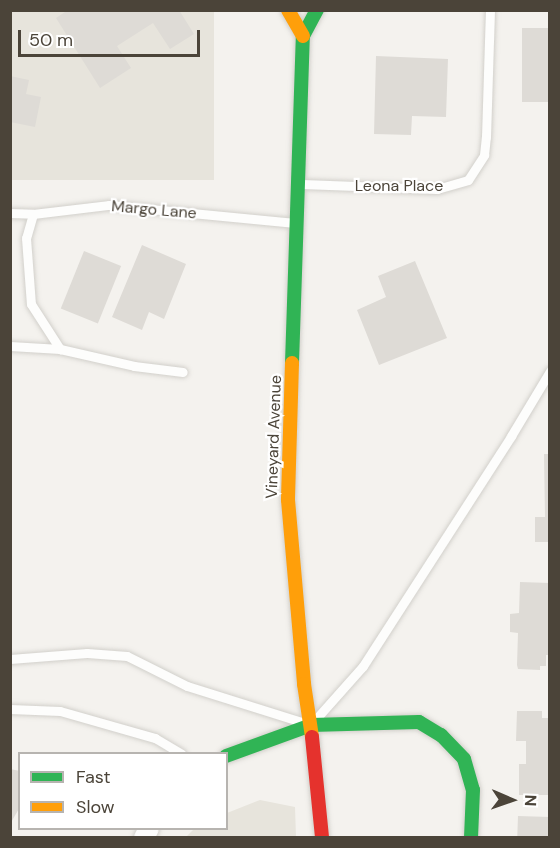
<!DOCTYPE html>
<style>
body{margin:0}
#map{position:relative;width:560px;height:848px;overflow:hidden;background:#f4f2ee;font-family:"DM Sans",sans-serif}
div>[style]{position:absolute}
.residential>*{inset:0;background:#e7e4dc;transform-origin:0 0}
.building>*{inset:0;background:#dedbd6;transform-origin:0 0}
.roads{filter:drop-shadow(0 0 2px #d2d0cb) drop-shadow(0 0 2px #d2d0cb)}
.lane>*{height:9px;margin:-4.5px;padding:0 4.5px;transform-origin:4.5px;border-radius:4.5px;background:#fdfdfc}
.street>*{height:20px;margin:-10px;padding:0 10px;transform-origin:10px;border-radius:10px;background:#fdfdfc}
.fast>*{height:14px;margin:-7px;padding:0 7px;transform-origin:7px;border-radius:7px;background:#30b455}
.slow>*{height:14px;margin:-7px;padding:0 7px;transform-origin:7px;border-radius:7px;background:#ff9f0a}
.jam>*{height:14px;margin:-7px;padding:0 7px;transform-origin:7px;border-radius:7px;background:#e5322d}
span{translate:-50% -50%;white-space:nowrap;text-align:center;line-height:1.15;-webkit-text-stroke:4.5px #fff;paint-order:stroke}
.street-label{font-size:16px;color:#4b4439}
.frame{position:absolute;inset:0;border:12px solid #4b4439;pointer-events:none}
.legend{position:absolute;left:18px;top:752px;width:210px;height:78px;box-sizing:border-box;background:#fff;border:2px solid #b7b4b0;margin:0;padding:8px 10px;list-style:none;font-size:18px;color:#4b4439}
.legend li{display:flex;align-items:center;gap:12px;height:30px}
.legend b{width:30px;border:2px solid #b7b4b0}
.north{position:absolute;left:482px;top:770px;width:60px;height:60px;-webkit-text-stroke:4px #fff;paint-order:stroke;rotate:92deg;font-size:16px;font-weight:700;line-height:24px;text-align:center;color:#4b4439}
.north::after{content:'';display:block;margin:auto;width:21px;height:27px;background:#4b4439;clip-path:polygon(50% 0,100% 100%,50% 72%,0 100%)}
.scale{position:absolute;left:18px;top:30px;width:182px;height:27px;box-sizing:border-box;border:3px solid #4b4439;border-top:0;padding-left:8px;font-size:18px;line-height:21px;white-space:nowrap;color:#4b4439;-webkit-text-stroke:4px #fff;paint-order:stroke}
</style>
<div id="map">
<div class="residential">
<div style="left:11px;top:11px;width:203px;height:169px"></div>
<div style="clip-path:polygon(260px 800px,295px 807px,296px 837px,186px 837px,194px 829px,226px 828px,227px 813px)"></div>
</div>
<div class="building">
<div style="clip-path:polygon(68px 10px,179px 10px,194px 34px,170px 49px,153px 23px,117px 46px,131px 68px,100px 88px,56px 18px)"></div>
<div style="left:522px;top:28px;width:28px;height:74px"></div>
<div style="clip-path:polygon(376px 56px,448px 59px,446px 117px,412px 116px,411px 135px,374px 134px)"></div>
<div style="clip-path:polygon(10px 76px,29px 80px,26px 94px,41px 97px,35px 127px,10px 122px)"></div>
<div style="clip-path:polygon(142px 245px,186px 264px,164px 319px,149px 312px,142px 330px,112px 317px)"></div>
<div style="left:84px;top:251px;width:40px;height:62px;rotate:22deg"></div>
<div style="clip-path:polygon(415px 261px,447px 338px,379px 365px,357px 310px,386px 297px,378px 276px)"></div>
<div style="clip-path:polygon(544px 454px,550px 454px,550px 542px,535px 542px,535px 517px,545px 517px)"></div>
<div style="clip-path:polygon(520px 582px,550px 583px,550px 655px,546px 655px,546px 666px,540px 666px,540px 670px,518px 669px,517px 665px,518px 633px,510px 632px,510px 614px,519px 613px)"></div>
<div style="clip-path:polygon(517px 711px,542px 711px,542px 718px,550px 718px,550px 795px,519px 795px,519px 764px,526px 764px,526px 741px,516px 741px)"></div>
<div style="clip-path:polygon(10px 769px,20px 771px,20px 807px,10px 824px)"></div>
<div style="left:518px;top:816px;width:32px;height:22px;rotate:2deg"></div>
</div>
<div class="roads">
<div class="lane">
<div style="left:302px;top:184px;width:135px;rotate:2.1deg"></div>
<div style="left:437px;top:189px;width:32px;rotate:-16deg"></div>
<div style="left:468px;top:180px;width:30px;rotate:-57deg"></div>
<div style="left:484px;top:155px;width:18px;rotate:-84deg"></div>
<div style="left:486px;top:137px;width:127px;rotate:-88.2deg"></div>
<div style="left:10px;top:213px;width:23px;rotate:2deg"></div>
<div style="left:33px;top:214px;width:77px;rotate:-6.8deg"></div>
<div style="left:109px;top:205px;width:187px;rotate:5.5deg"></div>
<div style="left:33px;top:214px;width:25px;rotate:106deg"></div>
<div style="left:26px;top:238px;width:66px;rotate:85.7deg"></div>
<div style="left:31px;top:304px;width:54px;rotate:57.2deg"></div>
<div style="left:60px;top:349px;width:76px;rotate:12.9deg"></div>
<div style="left:134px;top:366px;width:49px;rotate:7deg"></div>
<div style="left:10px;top:346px;width:50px;rotate:3.4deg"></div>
<div style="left:10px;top:659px;width:77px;rotate:-4.5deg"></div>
<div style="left:87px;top:653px;width:40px;rotate:4.3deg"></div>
<div style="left:127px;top:656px;width:67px;rotate:26.6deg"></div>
<div style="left:187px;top:686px;width:121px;rotate:17.4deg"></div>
<div style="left:10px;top:709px;width:50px;rotate:2.3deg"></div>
<div style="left:60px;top:711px;width:99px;rotate:15.9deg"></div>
<div style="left:155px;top:738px;width:31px;rotate:31deg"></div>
<div style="left:315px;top:720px;width:72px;rotate:-48.4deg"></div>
<div style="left:363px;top:666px;width:274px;rotate:-57.2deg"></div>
<div style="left:511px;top:436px;width:76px;rotate:-59deg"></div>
</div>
<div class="street">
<div style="left:144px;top:838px;width:11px;rotate:-63deg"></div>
</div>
<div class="fast">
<div style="left:292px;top:363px;width:327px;rotate:-88.1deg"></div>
<div style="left:303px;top:36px;width:30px;rotate:-62deg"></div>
<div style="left:226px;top:756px;width:90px;rotate:-20deg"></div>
<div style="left:311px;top:725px;width:108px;rotate:-1.6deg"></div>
<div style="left:419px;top:722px;width:26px;rotate:31deg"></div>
<div style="left:441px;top:735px;width:33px;rotate:46deg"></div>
<div style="left:464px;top:759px;width:32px;rotate:74deg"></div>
<div style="left:473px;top:790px;width:48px;rotate:92.4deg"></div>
</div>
<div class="slow">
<div style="left:288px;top:10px;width:30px;rotate:60deg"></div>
<div style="left:292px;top:363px;width:137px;rotate:91.7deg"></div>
<div style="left:288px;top:500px;width:185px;rotate:85deg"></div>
<div style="left:304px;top:684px;width:54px;rotate:81.4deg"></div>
</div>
<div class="jam">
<div style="left:312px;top:737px;width:101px;rotate:84.3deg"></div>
</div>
</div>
<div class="street-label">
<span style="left:399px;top:186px">Leona Place</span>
<span style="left:154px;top:210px;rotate:5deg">Margo Lane</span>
<span style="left:274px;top:437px;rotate:-88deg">Vineyard Avenue</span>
</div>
<div class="frame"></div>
<ul class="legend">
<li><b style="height:8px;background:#30b455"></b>Fast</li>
<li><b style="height:8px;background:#ff9f0a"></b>Slow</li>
</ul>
<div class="north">N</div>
<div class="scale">50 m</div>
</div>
